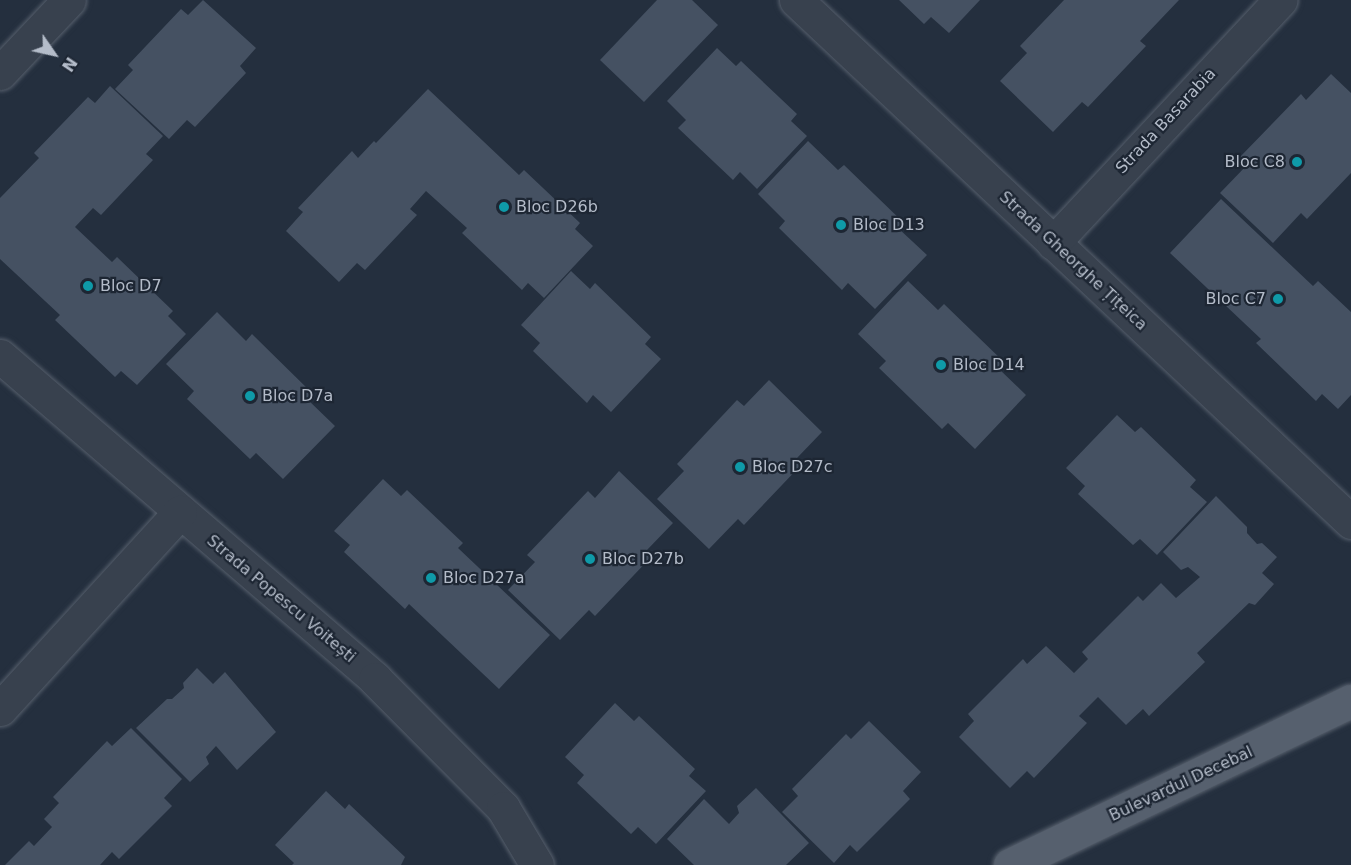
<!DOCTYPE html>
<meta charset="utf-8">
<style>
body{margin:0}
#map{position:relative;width:1351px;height:865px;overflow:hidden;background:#242f3e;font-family:"DejaVu Sans",sans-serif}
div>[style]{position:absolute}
.building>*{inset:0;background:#455162}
.roads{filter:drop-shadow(0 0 2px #565f6c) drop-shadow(0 0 2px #565f6c)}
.street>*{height:33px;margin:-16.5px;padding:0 16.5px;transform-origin:16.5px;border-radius:16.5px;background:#38414e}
.primary>*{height:33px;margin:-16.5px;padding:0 16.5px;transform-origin:16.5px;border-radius:16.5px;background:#56606e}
.dots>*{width:16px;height:16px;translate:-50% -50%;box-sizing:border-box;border:3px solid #1d2633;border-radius:50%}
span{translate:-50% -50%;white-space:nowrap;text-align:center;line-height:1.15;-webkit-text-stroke:4.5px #1d2633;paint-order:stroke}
.street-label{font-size:16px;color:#b4bcc9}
.poi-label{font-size:16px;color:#b4bcc9}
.right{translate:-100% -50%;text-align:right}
.left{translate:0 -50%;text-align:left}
.north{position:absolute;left:24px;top:24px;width:60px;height:60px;-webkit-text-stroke:4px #1d2633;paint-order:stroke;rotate:124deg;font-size:16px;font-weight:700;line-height:24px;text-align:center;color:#b4bcc9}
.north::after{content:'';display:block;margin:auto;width:21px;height:27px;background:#b4bcc9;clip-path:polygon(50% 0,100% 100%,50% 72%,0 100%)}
</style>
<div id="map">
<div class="building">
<div style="clip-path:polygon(203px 0,256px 48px,240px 66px,246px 73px,195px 127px,187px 120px,169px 139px,115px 89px,133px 70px,128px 65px,181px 9px,188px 15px)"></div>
<div style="clip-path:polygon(657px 0,692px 0,718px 25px,644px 102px,600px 60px)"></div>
<div style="clip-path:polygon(899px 0,980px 0,949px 33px,931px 17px,924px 24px)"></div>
<div style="clip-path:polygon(1064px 0,1179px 0,1140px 41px,1146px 46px,1088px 107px,1082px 102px,1053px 132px,1000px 81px,1027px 53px,1020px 46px)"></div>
<div style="clip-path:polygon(717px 48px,736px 66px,741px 61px,797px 114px,791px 121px,807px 136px,757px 189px,740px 172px,733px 180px,678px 128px,686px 120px,667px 101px)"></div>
<div style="clip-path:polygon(1331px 74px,1351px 93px,1351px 173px,1307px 219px,1301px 213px,1273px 243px,1220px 193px,1247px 165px,1239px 158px,1301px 94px,1306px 100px)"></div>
<div style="clip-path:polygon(110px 86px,163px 136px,146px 154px,153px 160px,101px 215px,93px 208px,75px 227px,112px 262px,117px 257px,173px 311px,168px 316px,186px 334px,137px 385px,121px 371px,115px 377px,55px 320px,60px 315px,0 259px,0 198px,39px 158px,34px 153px,88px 97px,95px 103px)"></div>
<div style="clip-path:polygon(428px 89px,519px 175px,524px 170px,580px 223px,575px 229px,593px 246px,544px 298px,528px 283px,522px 290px,462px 233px,467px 228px,426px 191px,410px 209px,417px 215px,365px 270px,357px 263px,339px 282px,286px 231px,303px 212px,298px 208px,352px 151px,358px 158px,374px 141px,376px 143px)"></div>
<div style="clip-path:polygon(808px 141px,838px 170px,844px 165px,904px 223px,898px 228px,927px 255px,875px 309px,848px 283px,842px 290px,779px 228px,785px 221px,758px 194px)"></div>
<div style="clip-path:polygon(1221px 199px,1313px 286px,1318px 281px,1351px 312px,1351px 395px,1338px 409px,1322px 394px,1316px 401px,1256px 343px,1261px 339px,1170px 253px)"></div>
<div style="clip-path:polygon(571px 271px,590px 289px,595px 283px,651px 337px,645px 344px,661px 359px,611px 412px,593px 395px,587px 403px,533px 351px,540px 343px,521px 325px)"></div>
<div style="clip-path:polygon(908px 281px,938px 310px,944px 304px,1004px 362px,998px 368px,1026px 395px,975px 449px,948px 423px,942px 429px,879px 368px,886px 361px,858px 334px)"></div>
<div style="clip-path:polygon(217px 312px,246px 341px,252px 334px,312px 393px,307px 399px,335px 426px,283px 479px,256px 453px,250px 459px,187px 399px,194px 391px,166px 364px)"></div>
<div style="clip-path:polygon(769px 380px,822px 432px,797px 458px,802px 464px,744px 525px,738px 519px,709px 549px,657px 499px,684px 471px,677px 464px,737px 400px,744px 406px)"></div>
<div style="clip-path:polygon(1117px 415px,1135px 432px,1141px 427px,1196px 480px,1190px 487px,1207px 502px,1157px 555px,1140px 539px,1133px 545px,1078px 494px,1085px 486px,1066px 468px)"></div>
<div style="clip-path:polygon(619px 471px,673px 523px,647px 550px,653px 555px,595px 616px,589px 610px,560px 640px,508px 590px,535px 562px,527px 555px,588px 491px,595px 498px)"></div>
<div style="clip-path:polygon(383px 479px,401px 496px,407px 490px,463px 543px,458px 548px,550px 635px,499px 689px,409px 604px,405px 609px,344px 552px,350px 545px,334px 531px)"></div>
<div style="clip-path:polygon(1216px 496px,1247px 527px,1247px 533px,1257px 544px,1262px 543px,1277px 557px,1262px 573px,1274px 584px,1255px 605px,1249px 603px,1197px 653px,1205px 662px,1149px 716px,1143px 709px,1126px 725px,1098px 697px,1079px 716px,1087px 723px,1034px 778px,1027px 771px,1010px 788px,959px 737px,974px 721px,968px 714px,1023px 659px,1027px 664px,1046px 646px,1074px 673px,1088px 659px,1082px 652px,1138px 596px,1143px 601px,1161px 583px,1176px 598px,1200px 577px,1188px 567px,1181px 570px,1163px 552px)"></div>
<div style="clip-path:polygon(197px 668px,213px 684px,225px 672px,276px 732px,237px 770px,216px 746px,206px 757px,209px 764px,190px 782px,136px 728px,167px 699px,172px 699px,184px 688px,183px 683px)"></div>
<div style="clip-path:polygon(615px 703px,634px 721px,639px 716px,695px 769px,689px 776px,706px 791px,656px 844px,638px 827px,631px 834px,577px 783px,584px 775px,565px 757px)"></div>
<div style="clip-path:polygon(869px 721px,921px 772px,903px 791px,910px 799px,857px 852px,850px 845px,834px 863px,782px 812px,798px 796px,792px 789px,846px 734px,851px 739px)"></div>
<div style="clip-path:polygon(131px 728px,182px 779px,164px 798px,172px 806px,119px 859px,112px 852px,100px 865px,5px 865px,29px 841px,34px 846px,52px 827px,44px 819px,59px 803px,53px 797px,107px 741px,112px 746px)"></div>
<div style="clip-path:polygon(756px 788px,809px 843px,786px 865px,694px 865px,667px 839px,704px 799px,729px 824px,739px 813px,737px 806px)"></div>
<div style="clip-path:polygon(326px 791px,345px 809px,349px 804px,405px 857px,401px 865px,292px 865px,294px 863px,275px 845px)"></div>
</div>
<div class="roads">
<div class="street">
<div style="left:796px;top:0;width:762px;rotate:43.24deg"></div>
<div style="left:0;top:73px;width:100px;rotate:-46.6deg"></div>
<div style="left:1053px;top:243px;width:333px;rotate:-46.9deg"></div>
<div style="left:0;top:356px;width:495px;rotate:40.7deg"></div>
<div style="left:375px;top:679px;width:182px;rotate:45.2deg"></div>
<div style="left:503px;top:808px;width:66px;rotate:59.2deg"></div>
<div style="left:0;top:709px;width:267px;rotate:-47.6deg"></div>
</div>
<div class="primary">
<div style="left:1010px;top:865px;width:378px;rotate:-25.7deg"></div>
</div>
</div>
<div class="dots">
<div style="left:1297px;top:162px;background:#0f9aa8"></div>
<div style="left:504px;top:207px;background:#0f9aa8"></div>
<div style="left:841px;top:225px;background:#0f9aa8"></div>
<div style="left:88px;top:286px;background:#0f9aa8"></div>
<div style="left:1278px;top:299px;background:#0f9aa8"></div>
<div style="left:941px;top:365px;background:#0f9aa8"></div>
<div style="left:250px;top:396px;background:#0f9aa8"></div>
<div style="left:740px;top:467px;background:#0f9aa8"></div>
<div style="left:590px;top:559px;background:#0f9aa8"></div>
<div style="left:431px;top:578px;background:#0f9aa8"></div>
</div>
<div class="street-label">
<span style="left:1166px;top:121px;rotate:-47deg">Strada Basarabia</span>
<span style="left:1073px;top:261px;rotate:43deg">Strada Gheorghe Țițeica</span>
<span style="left:281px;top:599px;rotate:40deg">Strada Popescu Voitești</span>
<span style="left:1181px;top:784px;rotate:-25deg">Bulevardul Decebal</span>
</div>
<div class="poi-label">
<span class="right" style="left:1285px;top:162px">Bloc C8</span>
<span class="left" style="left:516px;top:207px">Bloc D26b</span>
<span class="left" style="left:853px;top:225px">Bloc D13</span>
<span class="left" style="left:100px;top:286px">Bloc D7</span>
<span class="right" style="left:1266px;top:299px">Bloc C7</span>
<span class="left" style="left:953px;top:365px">Bloc D14</span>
<span class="left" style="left:262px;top:396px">Bloc D7a</span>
<span class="left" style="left:752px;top:467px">Bloc D27c</span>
<span class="left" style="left:602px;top:559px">Bloc D27b</span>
<span class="left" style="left:443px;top:578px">Bloc D27a</span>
</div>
<div class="north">N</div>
</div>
